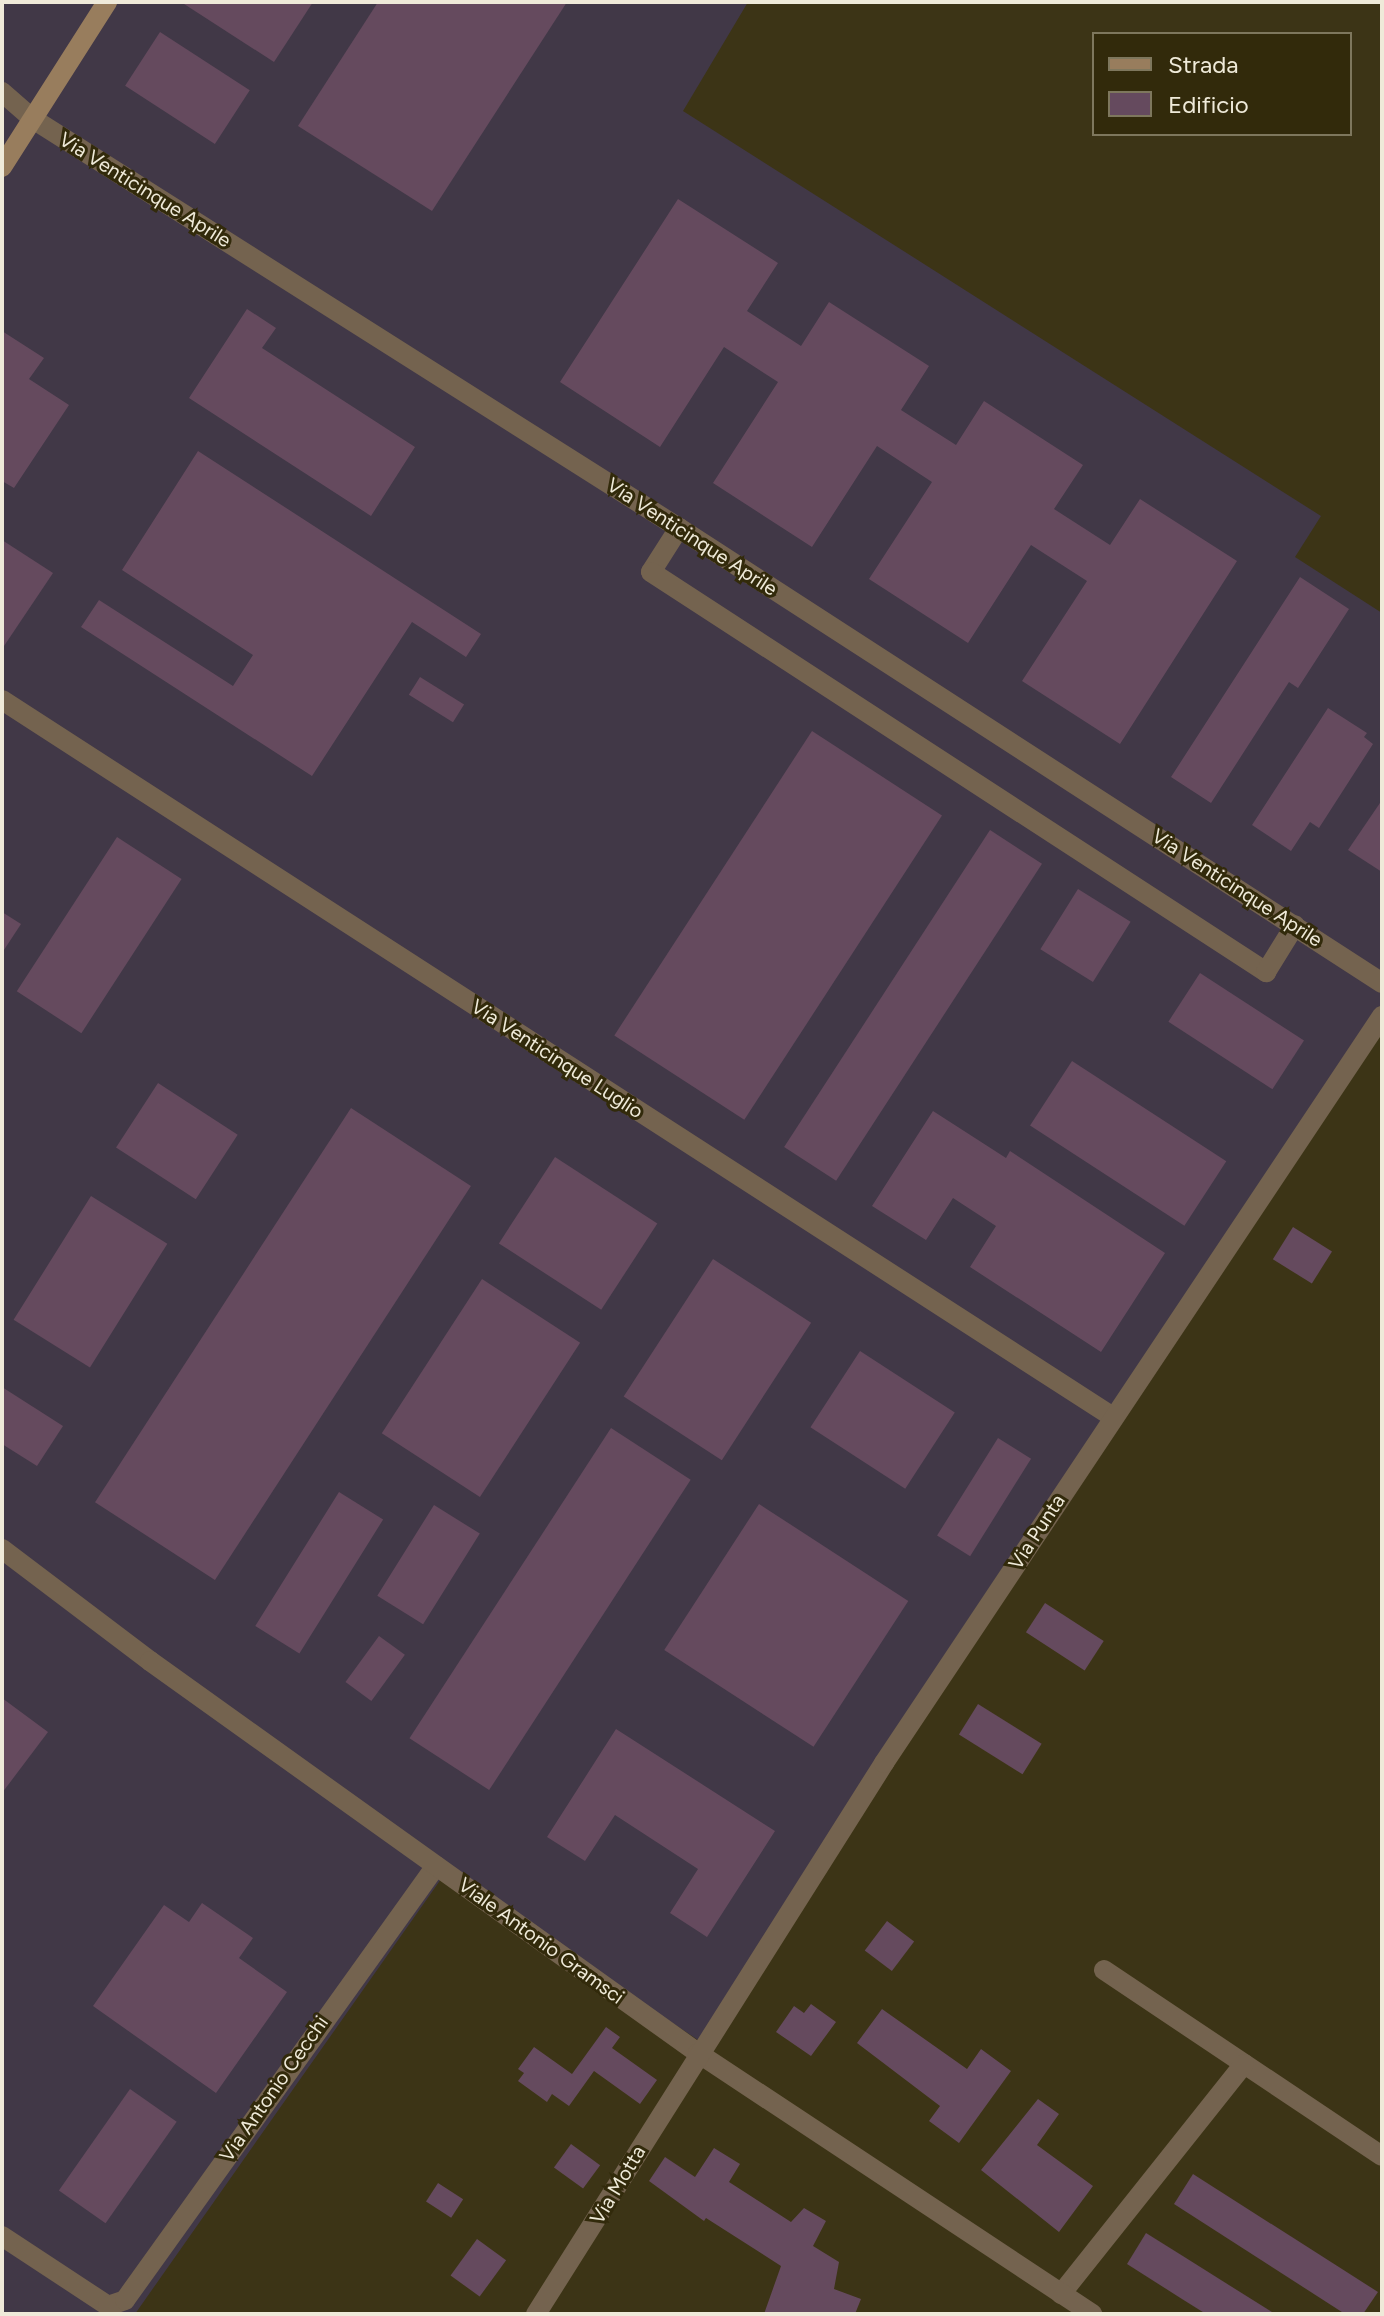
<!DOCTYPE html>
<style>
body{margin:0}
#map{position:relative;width:1384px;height:2316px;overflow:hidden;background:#3c3416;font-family:Figtree,sans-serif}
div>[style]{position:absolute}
.industrial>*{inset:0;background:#413847}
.building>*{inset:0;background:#654a5e;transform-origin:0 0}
.minor>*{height:20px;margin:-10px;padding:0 10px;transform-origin:10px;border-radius:10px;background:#74634f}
.tertiary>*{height:20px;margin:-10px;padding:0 10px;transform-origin:10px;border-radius:10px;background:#74634f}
.secondary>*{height:20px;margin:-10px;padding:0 10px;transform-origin:10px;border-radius:10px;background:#987d5d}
span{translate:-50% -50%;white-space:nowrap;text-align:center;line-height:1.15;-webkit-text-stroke:6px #322a0b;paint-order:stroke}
.street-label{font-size:20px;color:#efead9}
.frame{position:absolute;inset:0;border:4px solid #efead9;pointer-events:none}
.legend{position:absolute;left:1092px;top:32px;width:260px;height:104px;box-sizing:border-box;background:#322a0b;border:2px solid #7e775d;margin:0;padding:10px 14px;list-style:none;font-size:24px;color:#efead9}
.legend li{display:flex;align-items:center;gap:16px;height:40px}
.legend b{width:40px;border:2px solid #7e775d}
</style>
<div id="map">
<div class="industrial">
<div style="clip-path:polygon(2px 2px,748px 2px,683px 111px,1321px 516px,1295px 557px,1382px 613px,1382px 1015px,698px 2040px,446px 1872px,135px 2314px,2px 2314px)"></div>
</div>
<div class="building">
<div style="clip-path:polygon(181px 2px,313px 2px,274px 62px)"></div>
<div style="clip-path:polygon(378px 2px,567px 2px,432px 211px,298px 126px)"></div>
<div style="left:160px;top:32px;width:107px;height:64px;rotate:33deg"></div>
<div style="clip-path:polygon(678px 199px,778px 263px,747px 311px,801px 346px,829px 302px,929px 366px,901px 410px,956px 445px,984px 401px,1083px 465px,1054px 509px,1110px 545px,1140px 499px,1237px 561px,1120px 744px,1022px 681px,1087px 581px,1031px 545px,968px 643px,869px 579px,932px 482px,877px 446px,812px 547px,713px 483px,778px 382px,724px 347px,660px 447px,560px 382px)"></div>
<div style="clip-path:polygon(247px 309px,276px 328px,262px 348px,415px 447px,371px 516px,189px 398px)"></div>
<div style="clip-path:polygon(2px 331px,44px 358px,29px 379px,69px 405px,14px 488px,2px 481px)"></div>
<div style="clip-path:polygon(198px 451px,481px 634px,466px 657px,412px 622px,312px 776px,81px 627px,99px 600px,233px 686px,253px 655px,122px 570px)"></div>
<div style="clip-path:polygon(2px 540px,53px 573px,2px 649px)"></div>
<div style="clip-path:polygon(1300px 577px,1349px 609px,1298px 688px,1289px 682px,1211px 803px,1171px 777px)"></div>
<div style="left:420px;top:677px;width:52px;height:21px;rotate:32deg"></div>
<div style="clip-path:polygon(1328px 708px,1367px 733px,1364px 737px,1373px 744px,1319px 828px,1310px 822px,1291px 851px,1252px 825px)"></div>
<div style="left:812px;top:731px;width:155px;height:363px;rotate:33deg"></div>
<div style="clip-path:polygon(1382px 800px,1382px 872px,1348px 850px)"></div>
<div style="left:990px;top:830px;width:62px;height:378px;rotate:33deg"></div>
<div style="left:117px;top:837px;width:77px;height:184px;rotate:33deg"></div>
<div style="left:1078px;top:889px;width:62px;height:71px;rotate:32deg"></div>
<div style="clip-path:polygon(2px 912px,21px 924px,2px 953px)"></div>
<div style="left:1200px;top:973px;width:124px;height:58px;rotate:33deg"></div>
<div style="left:1072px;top:1061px;width:184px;height:77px;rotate:33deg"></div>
<div style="left:158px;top:1083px;width:95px;height:77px;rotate:33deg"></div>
<div style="left:351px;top:1108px;width:143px;height:470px;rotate:33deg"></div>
<div style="clip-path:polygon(933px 1111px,1006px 1158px,1010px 1151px,1165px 1253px,1101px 1352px,970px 1267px,996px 1226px,953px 1198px,926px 1240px,872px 1206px)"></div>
<div style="left:555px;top:1157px;width:122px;height:103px;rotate:33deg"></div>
<div style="left:91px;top:1196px;width:90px;height:146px;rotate:32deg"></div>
<div style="left:1293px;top:1227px;width:46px;height:38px;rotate:32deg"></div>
<div style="left:713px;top:1259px;width:117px;height:164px;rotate:33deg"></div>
<div style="left:482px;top:1279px;width:117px;height:184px;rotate:33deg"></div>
<div style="left:860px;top:1351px;width:113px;height:91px;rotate:33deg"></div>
<div style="clip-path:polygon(2px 1387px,63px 1426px,37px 1466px,2px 1444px)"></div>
<div style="left:611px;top:1428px;width:95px;height:370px;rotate:33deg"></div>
<div style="left:998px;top:1438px;width:39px;height:115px;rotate:32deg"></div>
<div style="left:339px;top:1492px;width:52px;height:158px;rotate:32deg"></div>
<div style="left:759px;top:1504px;width:178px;height:174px;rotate:33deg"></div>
<div style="left:434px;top:1505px;width:54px;height:107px;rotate:32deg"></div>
<div style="left:1045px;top:1603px;width:70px;height:35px;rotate:33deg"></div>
<div style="left:379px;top:1636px;width:32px;height:57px;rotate:36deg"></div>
<div style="clip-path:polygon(2px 1698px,48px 1732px,2px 1793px)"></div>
<div style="left:978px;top:1704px;width:75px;height:36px;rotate:32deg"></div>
<div style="clip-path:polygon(616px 1729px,775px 1831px,707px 1937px,670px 1913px,698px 1869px,615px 1815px,585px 1861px,547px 1837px)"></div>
<div style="clip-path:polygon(202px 1903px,253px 1938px,239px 1958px,287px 1992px,216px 2093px,93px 2006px,164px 1905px,189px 1922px)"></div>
<div style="left:887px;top:1921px;width:34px;height:37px;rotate:37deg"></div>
<div style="clip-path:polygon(811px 2004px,836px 2022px,811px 2056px,776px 2032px,794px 2006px,804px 2013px)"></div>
<div style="clip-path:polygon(882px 2009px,967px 2069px,981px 2049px,1011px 2071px,959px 2143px,929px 2121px,940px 2106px,857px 2043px)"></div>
<div style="clip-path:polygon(606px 2027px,620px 2037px,612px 2048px,657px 2080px,640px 2104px,594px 2071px,569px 2106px,552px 2094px,547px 2102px,518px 2081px,524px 2073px,518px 2069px,534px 2047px,572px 2074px)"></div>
<div style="left:130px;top:2089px;width:57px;height:124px;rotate:35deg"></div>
<div style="clip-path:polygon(1038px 2099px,1059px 2114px,1037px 2145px,1093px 2186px,1059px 2232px,981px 2170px)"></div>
<div style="left:571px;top:2144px;width:36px;height:29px;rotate:36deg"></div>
<div style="clip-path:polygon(714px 2148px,740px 2164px,729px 2182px,791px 2222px,804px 2208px,826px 2221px,813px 2246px,839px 2262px,834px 2289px,861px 2299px,855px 2314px,764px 2314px,781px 2266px,706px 2218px,704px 2221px,649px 2181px,665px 2157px,695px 2177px)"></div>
<div style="clip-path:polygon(1193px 2174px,1378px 2292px,1363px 2314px,1345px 2314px,1174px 2204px)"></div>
<div style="left:438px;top:2183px;width:30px;height:22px;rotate:33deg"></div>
<div style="clip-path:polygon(1146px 2233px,1186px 2258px,1275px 2314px,1206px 2314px,1182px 2299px,1127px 2264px)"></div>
<div style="left:477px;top:2239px;width:36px;height:45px;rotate:36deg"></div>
</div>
<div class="minor">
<div style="left:2px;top:92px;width:41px;rotate:41.1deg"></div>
<div style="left:33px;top:119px;width:765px;rotate:32.34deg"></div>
<div style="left:679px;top:528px;width:837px;rotate:32.91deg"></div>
<div style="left:679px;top:528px;width:52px;rotate:122.5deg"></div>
<div style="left:651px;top:572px;width:734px;rotate:33.04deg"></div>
<div style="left:1266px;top:972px;width:55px;rotate:-58.3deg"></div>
<div style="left:2px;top:700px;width:1322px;rotate:32.84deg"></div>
<div style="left:1104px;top:1970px;width:334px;rotate:33.8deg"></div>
<div style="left:2px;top:2236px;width:127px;rotate:33.4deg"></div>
<div style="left:108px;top:2306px;width:18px;rotate:-19deg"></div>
<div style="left:125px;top:2300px;width:534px;rotate:-54.38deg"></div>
<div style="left:1061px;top:2294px;width:294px;rotate:-51.5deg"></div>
</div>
<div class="tertiary">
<div style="left:2px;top:1549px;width:186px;rotate:37.1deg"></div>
<div style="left:150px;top:1661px;width:674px;rotate:35.58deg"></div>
<div style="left:698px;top:2053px;width:473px;rotate:33.5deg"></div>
<div style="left:536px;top:2314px;width:652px;rotate:-57.72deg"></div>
<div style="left:884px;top:1763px;width:898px;rotate:-56.31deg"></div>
</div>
<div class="secondary">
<div style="left:2px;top:167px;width:196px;rotate:-57.5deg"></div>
</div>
<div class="street-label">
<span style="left:145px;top:190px;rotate:32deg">Via Venticinque Aprile</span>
<span style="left:692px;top:537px;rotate:33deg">Via Venticinque Aprile</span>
<span style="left:1237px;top:888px;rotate:33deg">Via Venticinque Aprile</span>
<span style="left:557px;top:1059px;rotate:33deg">Via Venticinque Luglio</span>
<span style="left:1037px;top:1532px;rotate:-57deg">Via Punta</span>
<span style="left:541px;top:1941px;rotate:36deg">Viale Antonio Gramsci</span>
<span style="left:274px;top:2089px;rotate:-55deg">Via Antonio Cecchi</span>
<span style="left:618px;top:2185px;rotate:-59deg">Via Motta</span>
</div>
<div class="frame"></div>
<ul class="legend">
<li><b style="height:10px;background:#987d5d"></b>Strada</li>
<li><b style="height:22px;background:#654a5e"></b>Edificio</li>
</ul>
</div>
